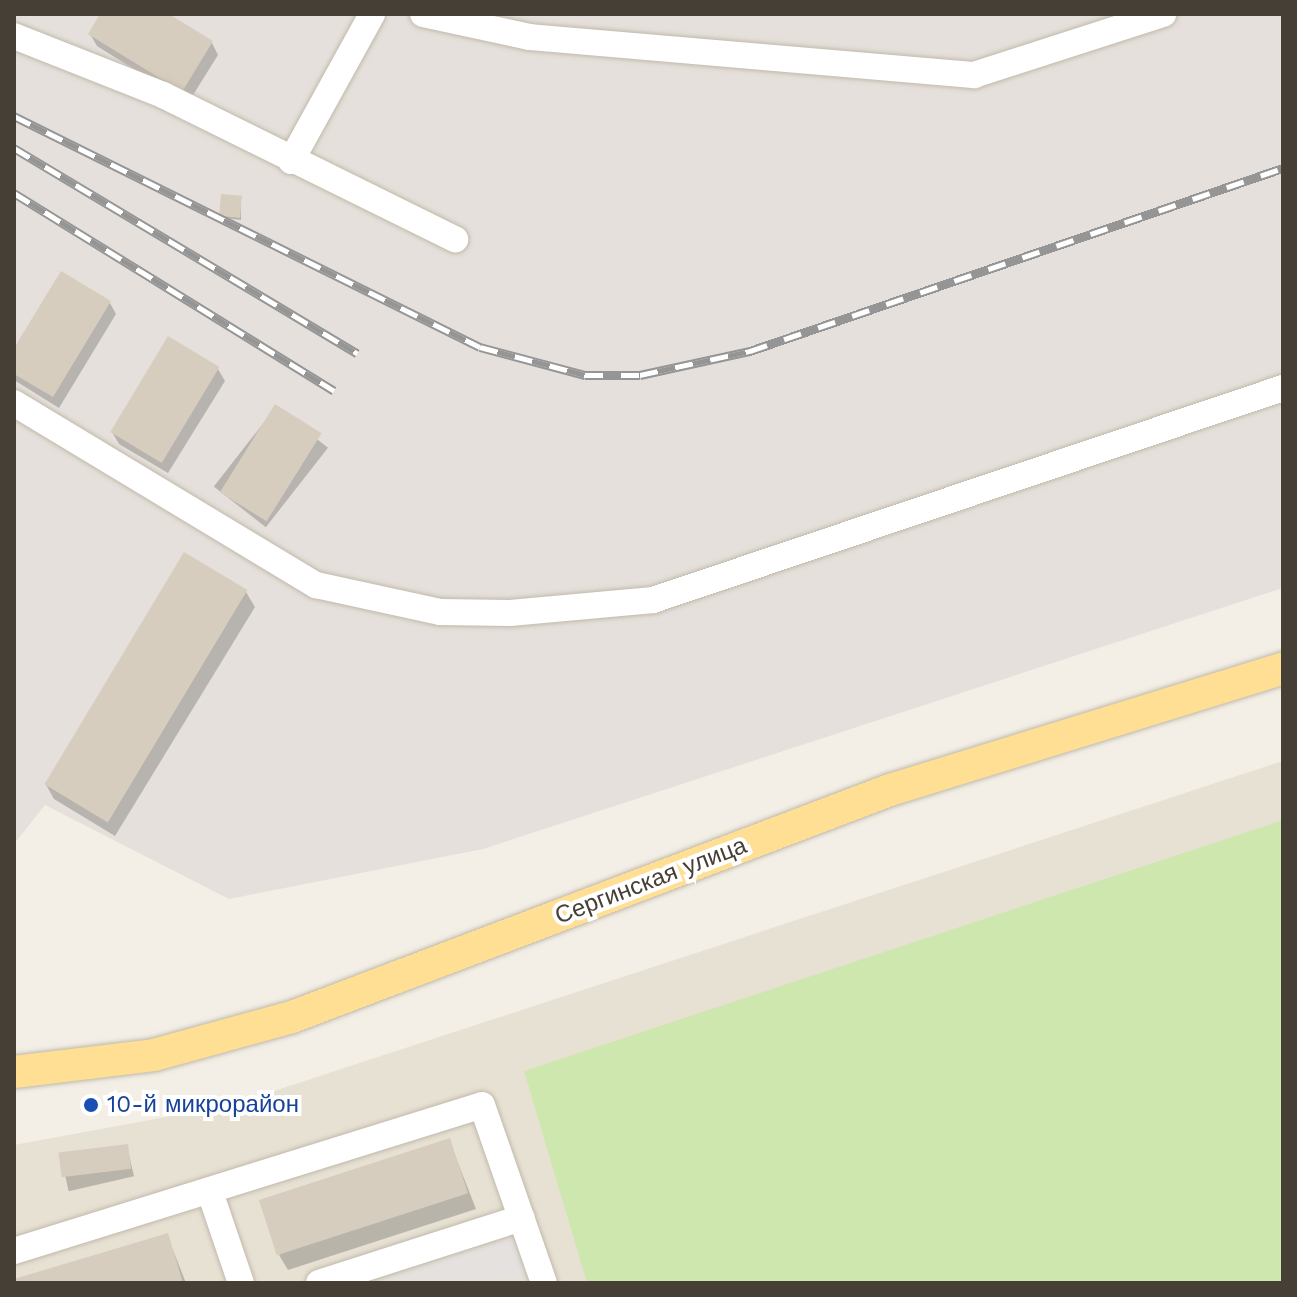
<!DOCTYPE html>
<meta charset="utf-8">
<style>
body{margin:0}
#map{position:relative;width:1297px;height:1297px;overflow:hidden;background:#f3efe6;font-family:"Work Sans",sans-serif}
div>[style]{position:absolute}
.residential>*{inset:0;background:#e7e1d4}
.industrial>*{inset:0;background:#e5e0db}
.green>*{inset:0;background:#cee7ae}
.parking>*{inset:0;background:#e4e1de}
.shadow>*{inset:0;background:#0003;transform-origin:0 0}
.building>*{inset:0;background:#d7cdbe;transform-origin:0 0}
.roads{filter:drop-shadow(0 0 2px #c1b9ab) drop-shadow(0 0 2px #c1b9ab)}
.minor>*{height:26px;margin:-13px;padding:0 13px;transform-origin:13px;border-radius:13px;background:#fff}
.major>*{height:32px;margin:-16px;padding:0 16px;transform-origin:16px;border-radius:16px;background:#fedf93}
.rail>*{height:9px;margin-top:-4.5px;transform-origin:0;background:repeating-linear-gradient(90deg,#fff 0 18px,#959595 0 36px);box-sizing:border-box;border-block:2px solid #959595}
.dots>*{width:22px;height:22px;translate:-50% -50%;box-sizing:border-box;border:4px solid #fff;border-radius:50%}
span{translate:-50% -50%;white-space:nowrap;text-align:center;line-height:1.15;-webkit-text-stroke:8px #fff;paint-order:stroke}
.street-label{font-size:24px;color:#453f35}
.transit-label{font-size:24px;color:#164399}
.left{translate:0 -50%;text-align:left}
.frame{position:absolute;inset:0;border:16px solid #453f35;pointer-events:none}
</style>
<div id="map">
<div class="residential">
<div style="clip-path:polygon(1283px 761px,1283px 1283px,14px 1283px,14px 1145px,231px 1105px)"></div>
</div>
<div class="industrial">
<div style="clip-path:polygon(14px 14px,1283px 14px,1283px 588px,483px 849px,229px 899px,45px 805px,14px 844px)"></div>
</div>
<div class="green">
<div style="clip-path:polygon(1283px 820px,1283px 1283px,587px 1283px,524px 1071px)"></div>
</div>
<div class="parking">
<div style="clip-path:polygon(517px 1235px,531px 1278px,365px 1283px)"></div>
</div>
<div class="shadow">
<div style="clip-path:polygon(102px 14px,165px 14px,212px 43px,218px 55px,188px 103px,97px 46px,90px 34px)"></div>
<div style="clip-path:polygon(241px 198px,241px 220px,223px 218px,221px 215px)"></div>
<div style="clip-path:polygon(110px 303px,116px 314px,59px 408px,14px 380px,14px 352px)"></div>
<div style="clip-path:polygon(218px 369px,225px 381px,168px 473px,119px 444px,112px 432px)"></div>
<div style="left:276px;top:407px;width:66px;height:101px;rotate:38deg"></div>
<div style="clip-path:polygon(246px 592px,255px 607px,115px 836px,54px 799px,45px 783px)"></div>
<div style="clip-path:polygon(449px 1140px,476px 1209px,288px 1270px,279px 1255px)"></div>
<div style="left:127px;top:1146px;width:31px;height:67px;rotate:77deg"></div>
<div style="clip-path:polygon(167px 1235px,186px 1283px,14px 1283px,14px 1281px)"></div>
</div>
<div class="building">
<div style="clip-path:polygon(100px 14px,169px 14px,213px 41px,182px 92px,88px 34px)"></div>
<div style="left:221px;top:194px;width:21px;height:22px;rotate:5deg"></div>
<div style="clip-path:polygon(61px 271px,111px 301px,53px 397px,14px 374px,14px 348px)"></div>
<div style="left:168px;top:336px;width:60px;height:112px;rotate:31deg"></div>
<div style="left:275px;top:404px;width:55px;height:104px;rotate:32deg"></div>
<div style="left:184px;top:552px;width:74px;height:271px;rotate:31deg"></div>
<div style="left:450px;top:1138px;width:58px;height:201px;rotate:72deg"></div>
<div style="left:128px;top:1144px;width:25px;height:70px;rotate:83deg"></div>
<div style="clip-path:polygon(168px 1233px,183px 1283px,14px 1283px,14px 1279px)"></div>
</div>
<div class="roads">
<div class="minor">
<div style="left:423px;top:14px;width:108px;rotate:12.2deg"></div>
<div style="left:529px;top:37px;width:447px;rotate:4.9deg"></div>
<div style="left:974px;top:75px;width:199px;rotate:-17.9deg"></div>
<div style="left:14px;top:36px;width:160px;rotate:21.6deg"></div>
<div style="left:163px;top:95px;width:326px;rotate:26.3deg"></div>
<div style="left:291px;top:161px;width:168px;rotate:-61.1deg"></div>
<div style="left:14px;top:403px;width:353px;rotate:31.1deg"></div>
<div style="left:316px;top:585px;width:127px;rotate:12.3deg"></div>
<div style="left:440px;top:612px;width:70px;rotate:0.8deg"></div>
<div style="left:510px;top:613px;width:144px;rotate:-5.2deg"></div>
<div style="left:653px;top:600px;width:665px;rotate:-18.6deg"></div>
<div style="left:210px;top:1192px;width:96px;rotate:71.2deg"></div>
<div style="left:14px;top:1251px;width:490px;rotate:-17.3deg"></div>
<div style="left:482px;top:1105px;width:188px;rotate:70.8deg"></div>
<div style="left:319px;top:1283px;width:213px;rotate:-17.8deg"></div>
</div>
<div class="major">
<div style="left:14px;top:1072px;width:141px;rotate:-6.9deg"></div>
<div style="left:154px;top:1055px;width:143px;rotate:-15.4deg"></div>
<div style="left:292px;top:1017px;width:640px;rotate:-20.79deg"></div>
<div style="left:890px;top:790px;width:412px;rotate:-17.2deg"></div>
</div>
</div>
<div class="rail">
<div style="left:14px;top:116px;width:520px;rotate:26.37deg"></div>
<div style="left:480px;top:347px;width:109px;rotate:14.9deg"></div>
<div style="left:585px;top:375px;width:55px"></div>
<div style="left:640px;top:375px;width:113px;rotate:-12.3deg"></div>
<div style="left:750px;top:351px;width:564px;rotate:-18.95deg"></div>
<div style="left:14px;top:148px;width:400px;rotate:30.9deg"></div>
<div style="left:14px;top:193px;width:376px;rotate:31.7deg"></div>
</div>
<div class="dots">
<div style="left:91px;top:1105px;background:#1a4fb4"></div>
</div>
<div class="street-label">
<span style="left:651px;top:881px;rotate:-21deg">Сергинская улица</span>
</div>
<div class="transit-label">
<span class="left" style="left:107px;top:1105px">10-й микрорайон</span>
</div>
<div class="frame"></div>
</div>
